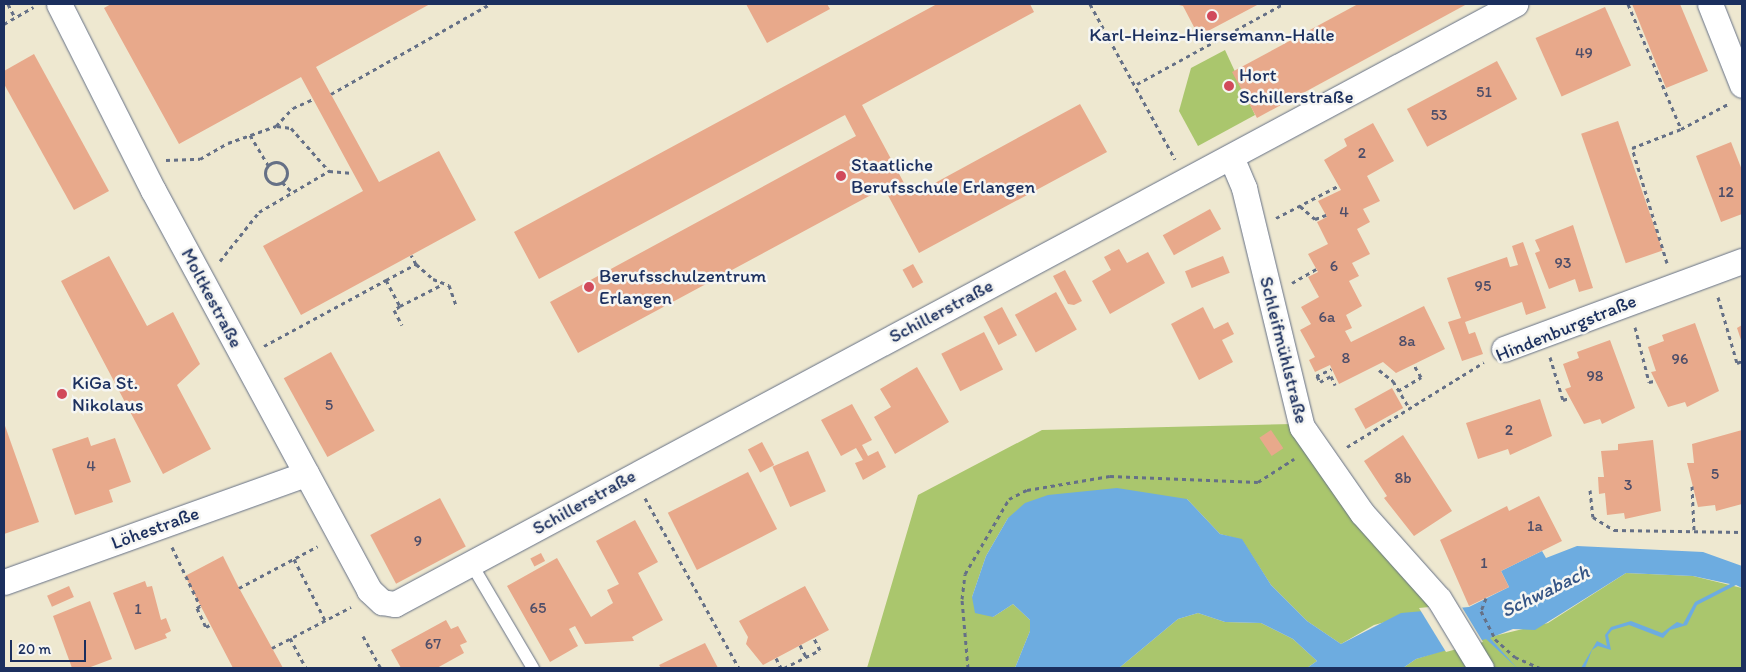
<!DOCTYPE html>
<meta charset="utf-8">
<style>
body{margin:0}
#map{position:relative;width:1746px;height:672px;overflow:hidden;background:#eee8d0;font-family:Itim,sans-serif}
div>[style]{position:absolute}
.green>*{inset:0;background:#aac66d}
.water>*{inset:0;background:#6dace0}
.pier>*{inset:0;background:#eee8d0}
.building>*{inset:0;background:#e8a98b;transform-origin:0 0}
.path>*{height:3px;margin-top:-1.5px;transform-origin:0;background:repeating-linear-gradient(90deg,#657086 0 4px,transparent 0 8px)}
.path>.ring{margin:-1.5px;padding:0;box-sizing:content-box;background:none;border:3px solid #657086;border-radius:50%}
.roads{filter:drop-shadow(0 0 1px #657086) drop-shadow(0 0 1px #657086)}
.lane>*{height:12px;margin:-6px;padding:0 6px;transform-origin:6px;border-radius:6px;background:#fff}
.street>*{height:25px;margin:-12.5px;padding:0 12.5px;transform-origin:12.5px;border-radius:12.5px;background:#fff}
.dots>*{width:14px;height:14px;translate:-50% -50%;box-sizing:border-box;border:2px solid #f6f6f2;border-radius:50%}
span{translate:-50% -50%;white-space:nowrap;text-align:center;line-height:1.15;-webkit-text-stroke:5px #f6f6f2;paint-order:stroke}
.number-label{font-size:16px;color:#4e4e69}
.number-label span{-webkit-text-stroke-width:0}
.poi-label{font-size:19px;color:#1b2f5e}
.left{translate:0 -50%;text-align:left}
.street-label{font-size:19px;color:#1b2f5e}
.water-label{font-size:20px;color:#345485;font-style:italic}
.frame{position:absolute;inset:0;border:5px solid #1b2f5e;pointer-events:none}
.scale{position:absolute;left:10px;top:640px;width:76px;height:22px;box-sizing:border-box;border:2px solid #1b2f5e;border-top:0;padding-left:6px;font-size:15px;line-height:18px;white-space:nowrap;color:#1b2f5e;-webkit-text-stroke:4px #f6f6f2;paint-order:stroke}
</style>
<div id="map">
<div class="green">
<div style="clip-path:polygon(1225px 50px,1255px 115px,1198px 146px,1179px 111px,1191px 68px)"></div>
<div style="clip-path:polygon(1292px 424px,1446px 606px,1374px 625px,1341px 644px,1307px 621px,1271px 585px,1242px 540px,1220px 534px,1187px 499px,1008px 518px,986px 556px,972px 597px,993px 617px,1013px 604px,1030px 620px,1030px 631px,1015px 668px,867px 668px,918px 495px,1042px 430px)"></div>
<div style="clip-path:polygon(1626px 573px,1693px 576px,1742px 588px,1742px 668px,1403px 668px,1416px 659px,1469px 642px,1548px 623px)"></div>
<div style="clip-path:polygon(1198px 613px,1225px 622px,1261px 623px,1293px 639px,1317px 661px,1307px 668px,1119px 668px,1178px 619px)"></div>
</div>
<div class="water">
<div style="clip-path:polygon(1117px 488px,1187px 499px,1220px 534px,1242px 539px,1271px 585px,1307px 621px,1341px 644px,1401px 613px,1469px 607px,1509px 587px,1501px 571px,1542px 551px,1546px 558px,1577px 546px,1703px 552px,1742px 566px,1742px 588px,1736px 585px,1697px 605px,1687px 625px,1670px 630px,1663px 638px,1629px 625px,1612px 630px,1608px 635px,1611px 650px,1598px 646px,1592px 650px,1585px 668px,1581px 668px,1597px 641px,1607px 646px,1605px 635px,1611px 627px,1631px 621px,1662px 633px,1677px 622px,1683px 624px,1695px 602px,1730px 584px,1693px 576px,1626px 573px,1535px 630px,1513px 629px,1490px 638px,1517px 668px,1486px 639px,1416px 659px,1403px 668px,1307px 668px,1317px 661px,1293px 639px,1261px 623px,1225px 622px,1198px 613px,1178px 619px,1119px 668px,1015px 668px,1030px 631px,1030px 620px,1013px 604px,993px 617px,975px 613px,972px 597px,986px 556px,1008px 518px,1025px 503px,1048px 495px)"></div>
</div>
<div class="pier">
<div style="clip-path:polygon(1460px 604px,1483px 642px,1446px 652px,1419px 608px)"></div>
</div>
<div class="building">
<div style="clip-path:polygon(111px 4px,430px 4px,316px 67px,379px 182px,439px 151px,476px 220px,301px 315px,263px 246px,363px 191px,301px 77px,179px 144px,104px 8px)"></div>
<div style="clip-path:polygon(746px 4px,827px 4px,830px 9px,767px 43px)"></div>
<div style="clip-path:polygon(937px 4px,1030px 4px,1034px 12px,862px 105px,911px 196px,1080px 104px,1107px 152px,919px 253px,884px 188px,578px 353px,550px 302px,856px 136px,845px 115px,539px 279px,514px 232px)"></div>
<div style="clip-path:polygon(1175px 4px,1259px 4px,1208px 31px,1194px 27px,1183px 6px)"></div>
<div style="clip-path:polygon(1358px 4px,1467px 4px,1257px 118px,1232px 72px)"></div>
<div style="clip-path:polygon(1632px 4px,1680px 4px,1708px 71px,1666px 88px)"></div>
<div style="left:1605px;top:7px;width:64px;height:76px;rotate:66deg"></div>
<div style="clip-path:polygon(34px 54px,109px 191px,74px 210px,4px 84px,4px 71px)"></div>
<div style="left:1497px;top:61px;width:43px;height:102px;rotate:62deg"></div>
<div style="left:1618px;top:121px;width:137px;height:39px;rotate:71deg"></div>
<div style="clip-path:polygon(1373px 123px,1394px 161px,1367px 176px,1380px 201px,1363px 209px,1370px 222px,1357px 229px,1370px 254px,1352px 263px,1359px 276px,1349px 281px,1362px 306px,1346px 315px,1352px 328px,1345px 331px,1351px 342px,1424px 306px,1445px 349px,1396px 373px,1383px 362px,1339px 384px,1330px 365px,1315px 372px,1309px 360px,1315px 357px,1300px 330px,1311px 324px,1301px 307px,1319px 297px,1308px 277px,1318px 272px,1308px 254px,1328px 244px,1317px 222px,1327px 217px,1318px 201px,1341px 190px,1324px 160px,1347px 146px,1344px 139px)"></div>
<div style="clip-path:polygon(1731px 142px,1742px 170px,1742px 214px,1721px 222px,1696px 156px)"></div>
<div style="left:1210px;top:209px;width:23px;height:54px;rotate:61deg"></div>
<div style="clip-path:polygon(1573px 225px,1593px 288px,1579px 292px,1575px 279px,1549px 289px,1535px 253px,1540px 251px,1535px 240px)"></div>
<div style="clip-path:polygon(1523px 242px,1546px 308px,1526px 315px,1522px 302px,1465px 322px,1469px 334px,1475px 332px,1483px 354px,1462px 361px,1448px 322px,1461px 318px,1447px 278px,1507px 257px,1510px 267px,1518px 265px,1512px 246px)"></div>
<div style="clip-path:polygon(1119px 249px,1127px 263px,1148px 252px,1165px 283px,1110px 314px,1092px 281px,1111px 270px,1104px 257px)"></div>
<div style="clip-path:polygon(109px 256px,147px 326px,173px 312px,200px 364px,177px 385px,211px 449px,163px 474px,61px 281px)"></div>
<div style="left:1223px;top:256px;width:18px;height:41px;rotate:68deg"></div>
<div style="left:913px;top:264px;width:21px;height:12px;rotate:61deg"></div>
<div style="clip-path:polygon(1065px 270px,1082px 301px,1074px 305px,1068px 304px,1053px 276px)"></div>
<div style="left:1056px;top:292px;width:43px;height:47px;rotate:61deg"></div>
<div style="left:1002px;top:307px;width:32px;height:21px;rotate:62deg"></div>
<div style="clip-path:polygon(1203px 307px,1214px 329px,1228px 322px,1234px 334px,1222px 340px,1233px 362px,1199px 380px,1171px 324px)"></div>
<div style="clip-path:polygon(1695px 323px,1719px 391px,1687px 407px,1685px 402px,1668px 407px,1651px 372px,1656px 371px,1648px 347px,1664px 341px,1662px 335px)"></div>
<div style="clip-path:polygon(1742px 325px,1742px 343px,1737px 328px)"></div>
<div style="left:984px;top:332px;width:42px;height:48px;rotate:63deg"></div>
<div style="clip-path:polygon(1610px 340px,1635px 408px,1602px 424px,1600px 419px,1584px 424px,1565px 389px,1571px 387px,1563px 364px,1579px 358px,1577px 352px)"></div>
<div style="left:331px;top:352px;width:90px;height:54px;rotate:61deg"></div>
<div style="clip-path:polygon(917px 367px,949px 422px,895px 454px,874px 417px,891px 407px,880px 389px)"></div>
<div style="left:1392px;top:388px;width:23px;height:43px;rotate:61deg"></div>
<div style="clip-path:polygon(1540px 399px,1552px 436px,1510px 455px,1508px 449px,1478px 459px,1466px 423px)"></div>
<div style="clip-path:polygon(852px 404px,872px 440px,862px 445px,868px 456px,878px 451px,886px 467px,863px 480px,855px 463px,863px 460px,856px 448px,841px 456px,821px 420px)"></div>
<div style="clip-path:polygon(4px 423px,39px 522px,4px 534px)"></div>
<div style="left:1271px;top:430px;width:22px;height:14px;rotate:56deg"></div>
<div style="clip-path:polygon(1742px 430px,1742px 504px,1716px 511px,1715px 505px,1698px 507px,1687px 463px,1694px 463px,1692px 444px)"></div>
<div style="clip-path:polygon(1403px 435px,1452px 511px,1414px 536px,1384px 498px,1387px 496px,1364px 461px)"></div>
<div style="clip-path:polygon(88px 437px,91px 446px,115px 438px,131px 482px,109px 490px,113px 502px,75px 515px,52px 449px)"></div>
<div style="clip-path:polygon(1653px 440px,1661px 511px,1625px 519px,1624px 513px,1607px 515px,1605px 493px,1599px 494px,1598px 477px,1604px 477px,1601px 451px,1618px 450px,1618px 444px)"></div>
<div style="left:762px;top:442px;width:26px;height:16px;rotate:62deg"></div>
<div style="left:808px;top:451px;width:44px;height:39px;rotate:66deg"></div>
<div style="left:748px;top:472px;width:64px;height:90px;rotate:63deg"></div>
<div style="clip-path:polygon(1539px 496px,1562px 541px,1501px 571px,1509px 587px,1469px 606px,1440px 540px,1507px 506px,1509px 511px)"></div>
<div style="left:440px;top:498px;width:55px;height:79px;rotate:62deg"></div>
<div style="clip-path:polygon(635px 520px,658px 562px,638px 573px,663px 620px,632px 637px,634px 641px,585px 644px,575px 626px,569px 629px,578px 646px,550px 662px,507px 586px,557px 558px,591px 617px,613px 603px,607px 590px,619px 584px,596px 541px)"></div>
<div style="left:541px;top:553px;width:9px;height:12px;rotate:63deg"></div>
<div style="clip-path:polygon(223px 556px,239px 588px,283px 668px,233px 668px,185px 576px)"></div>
<div style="clip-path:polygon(145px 581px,147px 587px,152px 586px,161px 620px,166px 618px,171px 631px,165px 634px,167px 638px,135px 650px,113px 593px)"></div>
<div style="left:69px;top:586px;width:12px;height:24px;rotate:66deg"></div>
<div style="clip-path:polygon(805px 586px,829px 630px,763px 665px,746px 644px,748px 637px,739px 621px)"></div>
<div style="clip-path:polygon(90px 601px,112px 659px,88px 668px,72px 668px,53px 616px)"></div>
<div style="clip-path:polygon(446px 620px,451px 629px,458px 626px,467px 642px,460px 645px,464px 653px,437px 668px,401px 668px,391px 650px)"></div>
<div style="clip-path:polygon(705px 643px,718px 668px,661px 668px,659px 665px)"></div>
</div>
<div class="path">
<div style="left:8px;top:4px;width:16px;rotate:63deg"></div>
<div style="left:1090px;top:4px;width:177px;rotate:61.3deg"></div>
<div style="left:1628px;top:4px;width:136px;rotate:67deg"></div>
<div style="left:4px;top:24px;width:34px;rotate:-30deg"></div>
<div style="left:1137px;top:84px;width:166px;rotate:-28.7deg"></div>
<div style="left:331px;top:94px;width:183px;rotate:-29.5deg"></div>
<div style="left:277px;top:126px;width:14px;rotate:8deg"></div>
<div style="left:291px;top:128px;width:57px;rotate:48.5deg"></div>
<div style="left:329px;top:171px;width:24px;rotate:5deg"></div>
<div style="left:250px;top:135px;width:35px;rotate:59deg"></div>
<div style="left:166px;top:160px;width:34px;rotate:-2deg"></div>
<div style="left:200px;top:159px;width:32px;rotate:-30deg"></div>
<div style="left:228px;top:143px;width:51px;rotate:-19.5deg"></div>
<div style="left:276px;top:126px;width:25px;rotate:-47deg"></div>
<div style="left:293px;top:108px;width:22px;rotate:-24deg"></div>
<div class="ring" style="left:265px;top:162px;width:19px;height:19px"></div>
<div style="left:282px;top:182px;width:13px;rotate:45deg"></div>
<div style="left:1300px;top:206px;width:20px;rotate:41deg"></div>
<div style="left:1315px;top:219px;width:12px;rotate:-20deg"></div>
<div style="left:1276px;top:218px;width:70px;rotate:-27.3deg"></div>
<div style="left:220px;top:261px;width:63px;rotate:-51.5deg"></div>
<div style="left:259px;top:212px;width:81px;rotate:-30.4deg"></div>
<div style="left:1667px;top:263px;width:120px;rotate:-106.9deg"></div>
<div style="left:1632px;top:148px;width:53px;rotate:-21.2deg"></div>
<div style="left:1681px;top:129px;width:53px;rotate:-28deg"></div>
<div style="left:416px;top:264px;width:23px;rotate:41deg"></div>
<div style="left:433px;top:279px;width:17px;rotate:21deg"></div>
<div style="left:449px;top:285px;width:21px;rotate:71deg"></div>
<div style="left:386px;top:280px;width:34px;rotate:-28deg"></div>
<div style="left:416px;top:264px;width:10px;rotate:-119deg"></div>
<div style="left:1292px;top:283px;width:28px;rotate:-30deg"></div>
<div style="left:1718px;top:297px;width:69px;rotate:73.9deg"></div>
<div style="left:1737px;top:363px;width:5px;rotate:-22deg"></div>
<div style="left:400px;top:306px;width:46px;rotate:-27.1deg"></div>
<div style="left:1635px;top:327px;width:57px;rotate:75.7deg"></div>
<div style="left:1649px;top:382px;width:5px;rotate:-11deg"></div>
<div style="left:264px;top:346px;width:139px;rotate:-28.4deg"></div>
<div style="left:386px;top:280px;width:30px;rotate:62deg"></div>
<div style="left:400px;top:306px;width:7px;rotate:146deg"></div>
<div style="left:394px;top:310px;width:17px;rotate:62deg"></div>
<div style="left:1550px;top:357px;width:45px;rotate:73.2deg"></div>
<div style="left:1563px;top:400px;width:6px;rotate:-18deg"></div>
<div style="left:1379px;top:370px;width:18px;rotate:38deg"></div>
<div style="left:1393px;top:381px;width:31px;rotate:59deg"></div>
<div style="left:1316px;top:376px;width:17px;rotate:-24deg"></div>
<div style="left:1317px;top:376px;width:7px;rotate:63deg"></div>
<div style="left:1320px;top:382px;width:13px;rotate:-29deg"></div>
<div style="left:1331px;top:376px;width:10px;rotate:66deg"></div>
<div style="left:1398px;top:391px;width:27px;rotate:-31deg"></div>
<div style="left:1421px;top:377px;width:14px;rotate:-120deg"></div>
<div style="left:1347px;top:447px;width:161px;rotate:-31.8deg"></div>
<div style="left:1692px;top:486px;width:44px;rotate:87.4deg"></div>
<div style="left:1590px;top:490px;width:27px;rotate:84deg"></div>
<div style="left:1593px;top:517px;width:25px;rotate:32deg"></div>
<div style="left:1614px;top:530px;width:128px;rotate:0.9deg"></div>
<div style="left:645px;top:498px;width:194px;rotate:61.1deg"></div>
<div style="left:172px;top:547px;width:65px;rotate:64.6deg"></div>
<div style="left:200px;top:606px;width:4px;rotate:146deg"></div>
<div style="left:197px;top:608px;width:21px;rotate:65deg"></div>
<div style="left:206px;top:627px;width:4px;rotate:-27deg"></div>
<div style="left:294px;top:559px;width:68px;rotate:63.1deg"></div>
<div style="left:239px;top:588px;width:89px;rotate:-28deg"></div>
<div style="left:1486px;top:598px;width:14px;rotate:111deg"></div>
<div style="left:1481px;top:611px;width:31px;rotate:63deg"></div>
<div style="left:1495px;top:639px;width:27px;rotate:42deg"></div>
<div style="left:1515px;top:657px;width:27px;rotate:24deg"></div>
<div style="left:363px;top:636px;width:37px;rotate:61deg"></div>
<div style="left:290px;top:638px;width:34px;rotate:62deg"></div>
<div style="left:800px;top:645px;width:13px;rotate:63deg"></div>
<div style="left:272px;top:648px;width:89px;rotate:-27.4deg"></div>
<div style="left:776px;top:658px;width:11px;rotate:63deg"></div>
<div style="left:784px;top:668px;width:40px;rotate:-26.6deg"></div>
<div style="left:820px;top:650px;width:13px;rotate:-117deg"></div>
<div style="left:968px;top:668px;width:69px;rotate:-95deg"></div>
<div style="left:962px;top:599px;width:25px;rotate:-83deg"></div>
<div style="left:965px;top:574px;width:87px;rotate:-59.6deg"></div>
<div style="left:1009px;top:499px;width:20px;rotate:-27deg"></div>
<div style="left:1027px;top:490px;width:84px;rotate:-9.6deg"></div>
<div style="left:1110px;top:476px;width:148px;rotate:2.3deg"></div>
<div style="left:1258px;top:482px;width:43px;rotate:-32.6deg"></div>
</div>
<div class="roads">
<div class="lane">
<div style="left:472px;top:565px;width:120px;rotate:59.4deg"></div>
</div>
<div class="street">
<div style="left:59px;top:4px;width:208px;rotate:63.2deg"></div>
<div style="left:153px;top:190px;width:455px;rotate:61.6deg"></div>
<div style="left:369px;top:590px;width:18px;rotate:43deg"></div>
<div style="left:382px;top:602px;width:13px;rotate:9deg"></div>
<div style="left:395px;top:604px;width:1271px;rotate:-28.18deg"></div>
<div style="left:1710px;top:4px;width:87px;rotate:68.4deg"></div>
<div style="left:1231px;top:157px;width:34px;rotate:67deg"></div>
<div style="left:1244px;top:188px;width:246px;rotate:76.4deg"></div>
<div style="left:1302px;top:427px;width:105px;rotate:55.1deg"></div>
<div style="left:1362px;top:513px;width:115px;rotate:48.2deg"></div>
<div style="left:1439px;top:599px;width:81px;rotate:58.7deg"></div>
<div style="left:1504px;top:349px;width:254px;rotate:-20.3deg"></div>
<div style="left:4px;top:582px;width:321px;rotate:-19.7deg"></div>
</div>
</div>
<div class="dots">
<div style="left:1212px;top:16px;background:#d1495b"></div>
<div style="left:1229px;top:86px;background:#d1495b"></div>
<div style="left:841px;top:176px;background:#d1495b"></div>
<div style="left:589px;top:287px;background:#d1495b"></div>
<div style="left:62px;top:394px;background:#d1495b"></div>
</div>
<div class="number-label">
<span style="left:1584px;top:53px">49</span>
<span style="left:1484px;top:92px">51</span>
<span style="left:1439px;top:115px">53</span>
<span style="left:1362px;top:153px">2</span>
<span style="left:1726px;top:192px">12</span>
<span style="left:1344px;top:212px">4</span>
<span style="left:1563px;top:263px">93</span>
<span style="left:1334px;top:266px">6</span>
<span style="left:1483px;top:286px">95</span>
<span style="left:1327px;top:317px">6a</span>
<span style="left:1407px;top:341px">8a</span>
<span style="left:1346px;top:358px">8</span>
<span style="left:1680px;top:359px">96</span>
<span style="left:1595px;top:376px">98</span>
<span style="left:329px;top:405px">5</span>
<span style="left:1509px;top:430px">2</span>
<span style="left:91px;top:466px">4</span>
<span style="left:1715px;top:474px">5</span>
<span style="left:1403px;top:478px">8b</span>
<span style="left:1628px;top:485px">3</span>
<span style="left:1535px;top:526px">1a</span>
<span style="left:418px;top:541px">9</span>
<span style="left:1484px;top:563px">1</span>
<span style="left:538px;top:608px">65</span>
<span style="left:138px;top:609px">1</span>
<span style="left:433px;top:644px">67</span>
</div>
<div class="poi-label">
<span style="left:1212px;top:35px">Karl-Heinz-Hiersemann-Halle</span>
<span class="left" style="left:1239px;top:86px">Hort<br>Schillerstraße</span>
<span class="left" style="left:851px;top:176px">Staatliche<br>Berufsschule Erlangen</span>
<span class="left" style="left:599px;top:287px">Berufsschulzentrum<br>Erlangen</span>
<span class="left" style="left:72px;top:394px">KiGa St.<br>Nikolaus</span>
</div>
<div class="street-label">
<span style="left:212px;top:298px;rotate:62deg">Moltkestraße</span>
<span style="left:941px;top:311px;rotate:-28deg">Schillerstraße</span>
<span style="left:1566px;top:328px;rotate:-22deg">Hindenburgstraße</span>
<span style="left:1284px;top:350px;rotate:76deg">Schleifmühlstraße</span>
<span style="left:584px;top:502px;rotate:-29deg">Schillerstraße</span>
<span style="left:155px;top:528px;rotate:-20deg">Löhestraße</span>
</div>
<div class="water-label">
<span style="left:1545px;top:591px;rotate:-26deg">Schwabach</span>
</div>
<div class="frame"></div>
<div class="scale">20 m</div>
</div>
